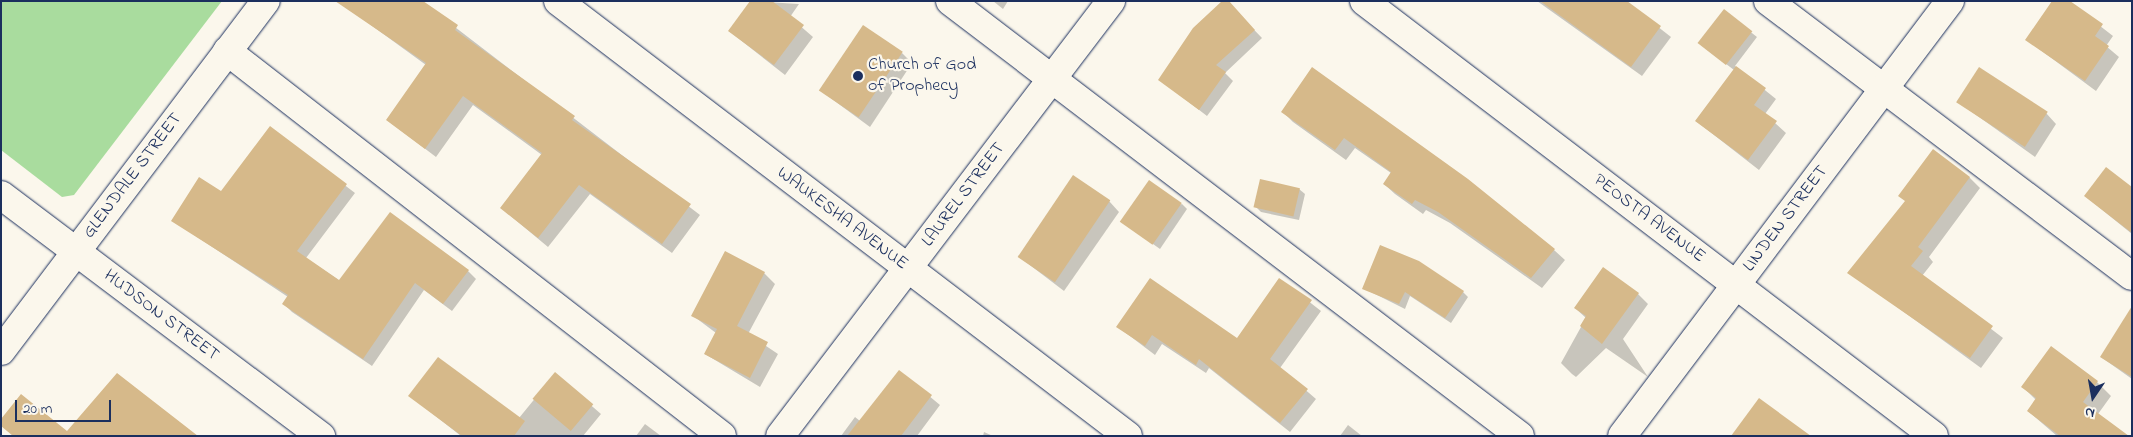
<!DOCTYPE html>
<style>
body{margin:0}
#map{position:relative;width:2133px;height:437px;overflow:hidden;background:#fbf7ec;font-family:"Indie Flower",sans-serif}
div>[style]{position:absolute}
.green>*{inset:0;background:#a9dc9e}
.shadow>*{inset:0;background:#0003}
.building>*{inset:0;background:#d6b98a;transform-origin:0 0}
.roads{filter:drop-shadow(0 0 1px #1b2f5e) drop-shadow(0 0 1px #1b2f5e)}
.minor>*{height:28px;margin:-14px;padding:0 14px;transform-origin:14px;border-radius:14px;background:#fbf7ec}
.dots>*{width:14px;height:14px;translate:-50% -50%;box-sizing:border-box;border:2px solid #fbf7ec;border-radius:50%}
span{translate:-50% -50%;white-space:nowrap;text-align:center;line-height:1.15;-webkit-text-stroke:4.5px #fbf7ec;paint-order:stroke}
.poi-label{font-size:18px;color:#1b2f5e}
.left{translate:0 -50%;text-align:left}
.street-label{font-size:18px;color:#1b2f5e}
.frame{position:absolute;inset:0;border:2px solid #1b2f5e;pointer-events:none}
.north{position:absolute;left:2068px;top:372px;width:50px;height:50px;-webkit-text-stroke:4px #fbf7ec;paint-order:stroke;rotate:192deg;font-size:14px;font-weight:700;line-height:20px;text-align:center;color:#1b2f5e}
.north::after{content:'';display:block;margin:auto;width:18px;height:22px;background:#1b2f5e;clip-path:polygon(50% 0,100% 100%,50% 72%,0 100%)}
.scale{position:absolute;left:15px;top:400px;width:96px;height:22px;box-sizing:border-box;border:2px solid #1b2f5e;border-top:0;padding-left:6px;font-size:15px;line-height:18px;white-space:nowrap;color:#1b2f5e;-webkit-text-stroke:4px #fbf7ec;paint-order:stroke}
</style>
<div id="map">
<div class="green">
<div style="clip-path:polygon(1px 1px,222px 1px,74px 195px,62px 197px,1px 150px)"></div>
</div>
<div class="shadow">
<div style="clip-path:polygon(421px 1px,700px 215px,672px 253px,590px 194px,548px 247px,501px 208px,542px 155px,473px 105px,436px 157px,387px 120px,426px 65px,342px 4px)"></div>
<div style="clip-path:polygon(751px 1px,799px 4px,790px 17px,813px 37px,785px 75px,729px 31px)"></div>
<div style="clip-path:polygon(993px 1px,1008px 1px,1003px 9px)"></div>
<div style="clip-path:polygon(1537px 1px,1625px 1px,1671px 37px,1642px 76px)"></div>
<div style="clip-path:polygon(2068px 1px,2113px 36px,2106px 46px,2119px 57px,2096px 91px,2027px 40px)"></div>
<div style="clip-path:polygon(1233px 8px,1262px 38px,1225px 73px,1233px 81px,1207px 116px,1160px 80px)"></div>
<div style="clip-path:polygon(1724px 11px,1757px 37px,1735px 66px,1776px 99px,1765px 114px,1786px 133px,1759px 170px,1696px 121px,1734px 70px,1705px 48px)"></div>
<div style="clip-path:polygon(902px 53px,912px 63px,870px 127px,821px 91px)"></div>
<div style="clip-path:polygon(1312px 69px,1554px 250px,1565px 260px,1542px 288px,1450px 223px,1426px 210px,1423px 214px,1395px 194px,1384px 184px,1391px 173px,1355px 148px,1346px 160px,1293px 122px,1283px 112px)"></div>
<div style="clip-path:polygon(1958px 102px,2046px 113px,2056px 124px,2035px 157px)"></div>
<div style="clip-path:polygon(270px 128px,355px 193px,306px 258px,340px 281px,468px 271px,476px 279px,452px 311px,424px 290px,372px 366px,292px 312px,284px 304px,288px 297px,173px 221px,222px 193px)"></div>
<div style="clip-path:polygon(1969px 177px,1980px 188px,1929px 257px,1933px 262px,1922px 276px,2003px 338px,1981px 368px,1849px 272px)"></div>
<div style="clip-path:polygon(2132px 188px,2132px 234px,2085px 196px)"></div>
<div style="clip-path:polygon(1299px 189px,1305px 194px,1299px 220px,1261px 212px,1256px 207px)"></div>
<div style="clip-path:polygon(1109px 201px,1119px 212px,1064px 291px,1018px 256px)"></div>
<div style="clip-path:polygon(1182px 204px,1187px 209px,1160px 249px,1122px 222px)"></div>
<div style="clip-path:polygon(764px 273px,775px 284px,748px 334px,778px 354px,760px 387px,705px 354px,716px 333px,692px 315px)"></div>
<div style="clip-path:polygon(1280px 279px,1321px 311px,1280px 368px,1316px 399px,1290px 432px,1209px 368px,1206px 373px,1162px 344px,1155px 355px,1118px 327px,1238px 340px)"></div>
<div style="clip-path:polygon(1363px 288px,1463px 292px,1468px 297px,1451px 323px,1410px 296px,1405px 309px)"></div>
<div style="clip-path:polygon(1638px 294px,1648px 304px,1623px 339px,1648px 377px,1606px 348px,1576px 377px,1572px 374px,1561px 363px,1586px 318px,1575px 308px)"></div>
<div style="clip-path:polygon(2132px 335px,2132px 379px,2101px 357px)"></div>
<div style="clip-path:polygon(899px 371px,940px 405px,917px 436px,841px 436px,855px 417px,860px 421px)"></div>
<div style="clip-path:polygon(555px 374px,601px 414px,583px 436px,461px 436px,410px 396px,519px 418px)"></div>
<div style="clip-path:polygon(2097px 382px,2111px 396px,2098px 414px,2115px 436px,2057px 436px,2028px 411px,2036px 400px,2023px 387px)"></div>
<div style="clip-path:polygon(645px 424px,661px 436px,636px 436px)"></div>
<div style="clip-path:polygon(1348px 425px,1362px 436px,1340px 436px)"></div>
<div style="clip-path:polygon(984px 432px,993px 436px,983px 436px)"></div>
</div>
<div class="building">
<div style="clip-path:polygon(335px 1px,423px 1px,458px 25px,455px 30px,575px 116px,572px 120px,691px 204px,662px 244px,579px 185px,538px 238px,500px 208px,542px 153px,463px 96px,425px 149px,386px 120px,426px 63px)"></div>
<div style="clip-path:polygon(750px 1px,772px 1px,804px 25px,774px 65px,728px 31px)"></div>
<div style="clip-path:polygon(1222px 1px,1229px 1px,1255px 30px,1216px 65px,1226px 72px,1199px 110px,1158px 80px,1193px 28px)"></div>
<div style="clip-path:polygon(1540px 1px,1627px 1px,1661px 26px,1631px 67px)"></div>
<div style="clip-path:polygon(2052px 1px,2070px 1px,2103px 24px,2095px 36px,2109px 46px,2085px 81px,2025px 40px)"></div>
<div style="left:1724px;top:9px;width:36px;height:43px;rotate:38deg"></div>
<div style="left:863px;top:25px;width:48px;height:79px;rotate:34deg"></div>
<div style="clip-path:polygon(1736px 66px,1766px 88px,1754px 105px,1777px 121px,1748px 160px,1695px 121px)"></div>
<div style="clip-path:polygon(1312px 67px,1468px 179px,1555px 249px,1531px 278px,1438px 212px,1415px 200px,1412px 204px,1383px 184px,1391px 172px,1344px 138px,1335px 150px,1281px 112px)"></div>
<div style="left:1979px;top:67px;width:82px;height:42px;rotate:33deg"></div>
<div style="clip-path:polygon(270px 126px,347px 184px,297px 251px,339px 280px,390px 212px,469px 270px,443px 304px,415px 283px,363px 359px,282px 304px,288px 295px,171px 221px,199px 177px,221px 191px)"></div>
<div style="clip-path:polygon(1933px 149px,1970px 177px,1918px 247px,1923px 251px,1911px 266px,1993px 326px,1970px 358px,1847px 273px,1905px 201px,1898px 196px)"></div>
<div style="clip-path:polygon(2106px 167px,2132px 187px,2132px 233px,2084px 196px)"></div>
<div style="left:1073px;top:175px;width:45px;height:99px;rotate:34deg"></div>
<div style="left:1260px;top:179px;width:41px;height:29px;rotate:13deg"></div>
<div style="left:1149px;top:180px;width:40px;height:51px;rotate:35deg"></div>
<div style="clip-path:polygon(1380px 245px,1419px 261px,1464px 291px,1445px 318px,1405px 292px,1399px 304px,1362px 289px)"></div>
<div style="clip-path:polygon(725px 251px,765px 272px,737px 326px,768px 342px,750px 378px,704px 354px,717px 329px,691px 316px)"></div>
<div style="clip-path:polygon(1603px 267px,1639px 293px,1602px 344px,1580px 326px,1586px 316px,1574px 308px)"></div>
<div style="clip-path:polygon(1150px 278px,1237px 338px,1279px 278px,1312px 300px,1270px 359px,1308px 389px,1280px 423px,1199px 359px,1196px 365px,1152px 335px,1145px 346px,1116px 327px)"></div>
<div style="clip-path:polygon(2132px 306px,2132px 377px,2100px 357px)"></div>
<div style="clip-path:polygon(2051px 346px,2098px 381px,2083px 402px,2129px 436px,2060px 436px,2027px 411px,2036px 398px,2021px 387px)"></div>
<div style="clip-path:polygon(438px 357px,525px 421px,514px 436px,462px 436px,408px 396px)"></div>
<div style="clip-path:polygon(899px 370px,932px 395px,901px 436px,847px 436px)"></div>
<div style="left:555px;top:372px;width:50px;height:35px;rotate:40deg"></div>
<div style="clip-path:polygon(117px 373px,198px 436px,13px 436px,1px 426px,1px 419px,21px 394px,67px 431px)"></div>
<div style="clip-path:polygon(1759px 398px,1811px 436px,1731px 436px)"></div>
</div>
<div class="roads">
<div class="minor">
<div style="left:558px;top:1px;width:717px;rotate:37.35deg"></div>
<div style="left:950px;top:1px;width:717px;rotate:37.35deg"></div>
<div style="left:1364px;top:1px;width:717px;rotate:37.35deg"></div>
<div style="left:1768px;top:1px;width:456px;rotate:37.1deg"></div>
<div style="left:227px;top:51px;width:627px;rotate:37.87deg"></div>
<div style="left:1px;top:195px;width:401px;rotate:37deg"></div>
<div style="left:1px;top:351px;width:439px;rotate:-52.9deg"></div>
<div style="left:780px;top:436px;width:547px;rotate:-52.73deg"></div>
<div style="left:1622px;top:436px;width:545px;rotate:-52.98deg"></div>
</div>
</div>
<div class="dots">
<div style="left:858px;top:76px;background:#1b2f5e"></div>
</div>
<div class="poi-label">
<span class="left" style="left:868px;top:76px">Church of God<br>of Prophecy</span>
</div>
<div class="street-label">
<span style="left:133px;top:176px;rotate:-53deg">GLENDALE STREET</span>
<span style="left:964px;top:195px;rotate:-53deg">LAUREL STREET</span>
<span style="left:842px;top:219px;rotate:37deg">WAUKESHA AVENUE</span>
<span style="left:1649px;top:219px;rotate:37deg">PEOSTA AVENUE</span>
<span style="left:1786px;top:219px;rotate:-53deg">LINDEN STREET</span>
<span style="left:161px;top:316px;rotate:37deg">HUDSON STREET</span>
</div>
<div class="frame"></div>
<div class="north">N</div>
<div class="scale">20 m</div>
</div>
